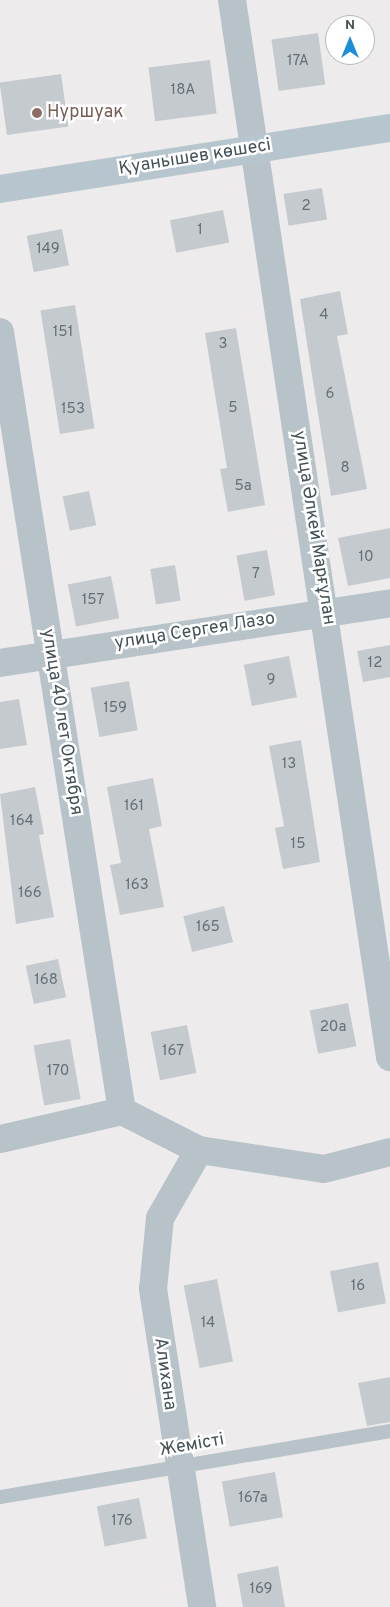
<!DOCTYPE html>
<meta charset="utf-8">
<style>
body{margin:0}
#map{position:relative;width:390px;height:1607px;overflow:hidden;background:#eeebec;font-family:Overpass,sans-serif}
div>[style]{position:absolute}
.building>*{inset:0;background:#c5cacf;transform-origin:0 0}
.lane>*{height:14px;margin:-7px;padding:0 7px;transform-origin:7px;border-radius:7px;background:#b7c3c8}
.street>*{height:28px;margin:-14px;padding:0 14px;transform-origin:14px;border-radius:14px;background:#b7c3c8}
.secondary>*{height:28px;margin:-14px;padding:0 14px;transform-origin:14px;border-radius:14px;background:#b7c6ce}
.dots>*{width:14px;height:14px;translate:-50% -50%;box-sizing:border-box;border:2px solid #fff;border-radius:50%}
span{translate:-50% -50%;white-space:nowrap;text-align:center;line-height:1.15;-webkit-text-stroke:5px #fff;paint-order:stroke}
.number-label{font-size:15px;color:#647076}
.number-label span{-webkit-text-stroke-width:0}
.education-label{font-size:18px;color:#785e54}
.left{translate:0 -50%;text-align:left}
.street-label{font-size:18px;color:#445258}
.north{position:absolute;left:325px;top:15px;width:50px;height:50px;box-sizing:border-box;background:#fff;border:1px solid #b4babc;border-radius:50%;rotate:0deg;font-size:14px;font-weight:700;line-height:20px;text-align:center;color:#445258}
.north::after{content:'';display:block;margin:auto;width:18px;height:22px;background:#1c8dd8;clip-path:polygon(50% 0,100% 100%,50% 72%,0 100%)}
</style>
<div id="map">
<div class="building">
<div style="left:318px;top:33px;width:52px;height:47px;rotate:82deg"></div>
<div style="left:210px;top:60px;width:54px;height:62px;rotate:83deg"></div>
<div style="left:61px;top:74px;width:53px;height:62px;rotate:82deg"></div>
<div style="left:322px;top:188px;width:32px;height:39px;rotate:81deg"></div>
<div style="left:223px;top:210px;width:33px;height:54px;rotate:79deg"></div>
<div style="left:62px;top:229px;width:37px;height:36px;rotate:79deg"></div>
<div style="clip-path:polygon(340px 291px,348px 334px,337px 336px,367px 489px,331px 496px,300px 299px)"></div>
<div style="left:75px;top:305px;width:125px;height:35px;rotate:81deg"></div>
<div style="clip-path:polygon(236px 328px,265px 505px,228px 512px,220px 469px,227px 468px,205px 333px)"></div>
<div style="left:89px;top:491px;width:35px;height:27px;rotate:78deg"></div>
<div style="clip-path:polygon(390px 528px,390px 578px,348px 586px,338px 538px)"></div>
<div style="left:267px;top:550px;width:46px;height:31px;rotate:80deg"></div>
<div style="left:175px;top:565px;width:36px;height:25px;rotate:81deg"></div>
<div style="left:111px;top:576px;width:43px;height:44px;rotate:79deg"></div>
<div style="clip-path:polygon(390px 645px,390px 677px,363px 682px,357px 651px)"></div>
<div style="left:289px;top:656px;width:42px;height:46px;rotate:79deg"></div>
<div style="left:129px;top:681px;width:50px;height:39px;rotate:80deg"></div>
<div style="clip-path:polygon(19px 699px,27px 745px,0 749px,0 702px)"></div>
<div style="clip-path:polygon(301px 740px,320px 862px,283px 869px,275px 828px,284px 826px,269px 746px)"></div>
<div style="clip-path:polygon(153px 778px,162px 826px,149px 829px,164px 907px,120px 915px,110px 865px,121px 863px,107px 787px)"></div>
<div style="clip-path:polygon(35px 787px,44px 834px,39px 835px,54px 917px,16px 924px,0 794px)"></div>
<div style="left:224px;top:906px;width:37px;height:42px;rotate:76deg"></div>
<div style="left:58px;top:959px;width:39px;height:33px;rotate:78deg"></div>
<div style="left:348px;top:1003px;width:44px;height:39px;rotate:79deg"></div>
<div style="left:187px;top:1025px;width:49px;height:37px;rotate:79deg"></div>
<div style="left:70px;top:1039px;width:61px;height:37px;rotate:80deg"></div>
<div style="left:378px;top:1262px;width:42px;height:49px;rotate:79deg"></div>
<div style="left:217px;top:1279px;width:84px;height:34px;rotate:79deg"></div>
<div style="clip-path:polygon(390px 1377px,390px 1422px,367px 1426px,358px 1383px)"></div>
<div style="left:275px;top:1472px;width:46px;height:54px;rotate:80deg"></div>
<div style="left:139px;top:1498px;width:41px;height:43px;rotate:79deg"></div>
<div style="clip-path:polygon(278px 1566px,285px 1607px,243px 1607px,237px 1574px)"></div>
</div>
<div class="lane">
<div style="left:0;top:1497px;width:396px;rotate:-9.6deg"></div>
</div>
<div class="street">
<div style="left:232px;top:0;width:1069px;rotate:81.5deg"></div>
<div style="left:0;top:332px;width:788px;rotate:81.1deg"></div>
<div style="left:0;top:663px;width:395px;rotate:-8.7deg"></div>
<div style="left:122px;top:1111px;width:86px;rotate:26.9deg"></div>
<div style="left:199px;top:1150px;width:126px;rotate:8.6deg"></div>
<div style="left:324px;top:1169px;width:68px;rotate:-14.4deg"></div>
<div style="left:0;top:1139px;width:125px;rotate:-12.9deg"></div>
<div style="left:199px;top:1150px;width:78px;rotate:119.8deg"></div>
<div style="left:160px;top:1218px;width:71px;rotate:95.6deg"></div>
<div style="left:153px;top:1289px;width:322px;rotate:81.2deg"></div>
</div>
<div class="secondary">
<div style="left:0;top:189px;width:395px;rotate:-8.9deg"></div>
</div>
<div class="dots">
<div style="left:37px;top:113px;background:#8d6e63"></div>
</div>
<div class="number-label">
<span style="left:298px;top:62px">17А</span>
<span style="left:183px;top:91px">18А</span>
<span style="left:306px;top:207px">2</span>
<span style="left:200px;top:231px">1</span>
<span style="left:48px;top:250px">149</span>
<span style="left:324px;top:316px">4</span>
<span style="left:63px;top:333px">151</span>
<span style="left:223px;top:345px">3</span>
<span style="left:330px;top:395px">6</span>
<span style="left:233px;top:409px">5</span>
<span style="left:73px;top:410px">153</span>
<span style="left:345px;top:469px">8</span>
<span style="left:243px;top:487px">5а</span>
<span style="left:366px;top:558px">10</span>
<span style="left:256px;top:575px">7</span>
<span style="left:93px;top:601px">157</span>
<span style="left:375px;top:664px">12</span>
<span style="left:271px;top:681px">9</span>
<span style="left:115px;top:709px">159</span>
<span style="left:289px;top:765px">13</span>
<span style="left:134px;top:807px">161</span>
<span style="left:22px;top:822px">164</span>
<span style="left:298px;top:845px">15</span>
<span style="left:137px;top:886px">163</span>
<span style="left:30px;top:894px">166</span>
<span style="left:208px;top:928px">165</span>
<span style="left:46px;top:981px">168</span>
<span style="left:333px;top:1028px">20а</span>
<span style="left:173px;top:1052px">167</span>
<span style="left:58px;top:1072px">170</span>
<span style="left:358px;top:1287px">16</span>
<span style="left:208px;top:1324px">14</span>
<span style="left:253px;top:1499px">167а</span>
<span style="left:122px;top:1522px">176</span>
<span style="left:261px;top:1590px">169</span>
</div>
<div class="education-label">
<span class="left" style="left:47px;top:113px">Нуршуак</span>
</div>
<div class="street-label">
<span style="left:195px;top:158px;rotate:-9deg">Қуанышев көшесі</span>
<span style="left:313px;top:528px;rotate:81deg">улица Әлкей Марғұлан</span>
<span style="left:195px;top:632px;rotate:-9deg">улица Сергея Лазо</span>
<span style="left:61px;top:722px;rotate:81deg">улица 40 лет Октября</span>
<span style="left:164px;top:1374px;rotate:82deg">Алихана</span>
<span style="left:192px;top:1446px;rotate:-10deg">Жемісті</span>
</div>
<div class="north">N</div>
</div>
